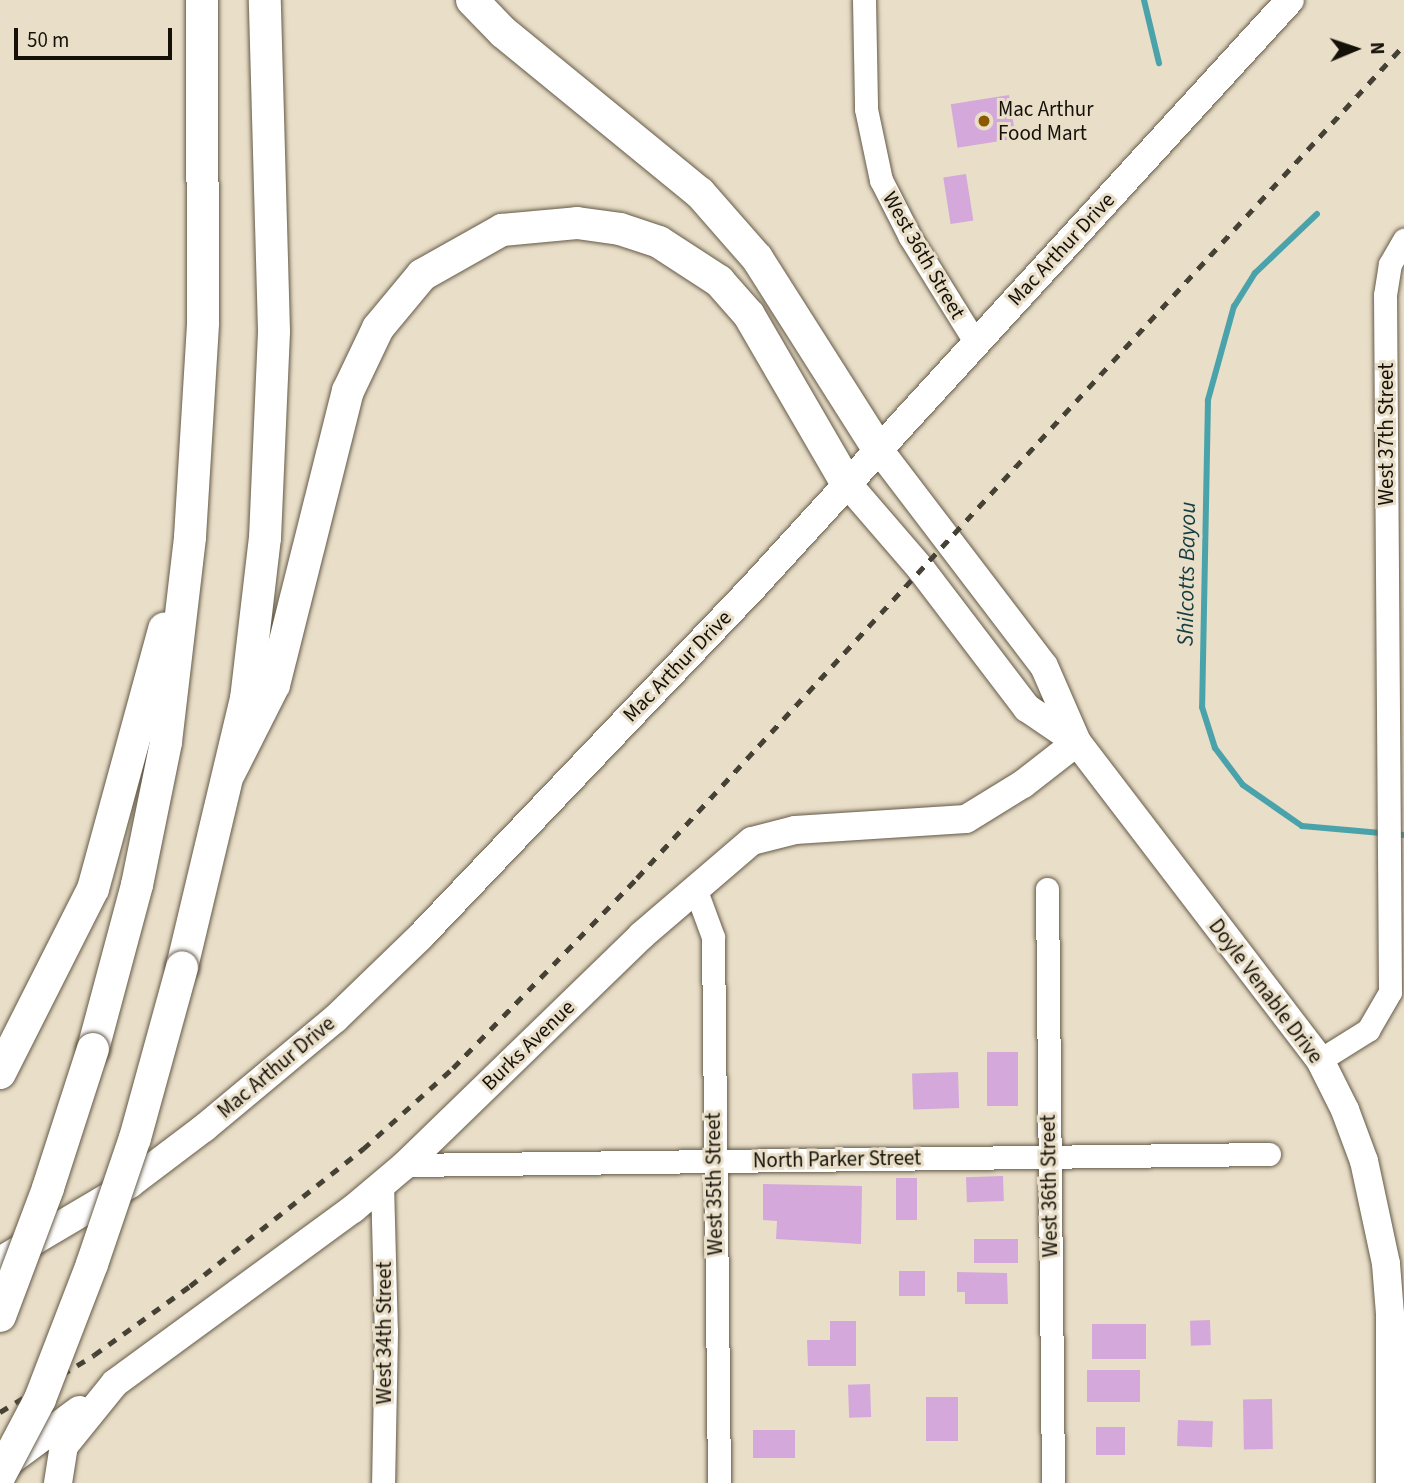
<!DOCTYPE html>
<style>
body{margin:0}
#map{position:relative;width:1404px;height:1483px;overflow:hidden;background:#e9dec8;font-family:"Source Sans 3",sans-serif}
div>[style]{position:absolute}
.stream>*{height:6px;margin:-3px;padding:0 3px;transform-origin:3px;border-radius:3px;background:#4aa3aa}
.building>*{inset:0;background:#d4a8db;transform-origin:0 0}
.roads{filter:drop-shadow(0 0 2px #645a47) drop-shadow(0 0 2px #645a47)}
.minor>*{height:23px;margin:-11.5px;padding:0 11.5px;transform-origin:11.5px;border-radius:11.5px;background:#fff}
.major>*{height:28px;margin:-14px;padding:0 14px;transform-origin:14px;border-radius:14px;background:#fff}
.highway>*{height:32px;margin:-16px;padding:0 16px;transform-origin:16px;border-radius:16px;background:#fff}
.rail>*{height:5px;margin-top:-2.5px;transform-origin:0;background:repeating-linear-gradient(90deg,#464135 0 9px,transparent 0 18px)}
.bridges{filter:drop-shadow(0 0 2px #645a47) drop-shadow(0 0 2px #645a47)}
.highway-bridge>*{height:32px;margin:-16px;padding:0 16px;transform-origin:16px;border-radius:16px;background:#fff}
.dots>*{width:19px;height:19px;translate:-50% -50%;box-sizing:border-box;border:4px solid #e9dec8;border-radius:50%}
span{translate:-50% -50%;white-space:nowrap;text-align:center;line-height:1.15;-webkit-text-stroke:6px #e9dec8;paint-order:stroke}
.poi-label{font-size:21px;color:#151109}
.left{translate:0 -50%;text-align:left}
.street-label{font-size:21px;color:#151109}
.water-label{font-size:23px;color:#133d40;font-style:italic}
.north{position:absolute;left:1320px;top:14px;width:70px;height:70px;-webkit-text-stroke:5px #e9dec8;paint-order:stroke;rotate:88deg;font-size:19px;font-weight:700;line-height:28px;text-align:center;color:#151109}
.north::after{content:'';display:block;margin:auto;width:24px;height:32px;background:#151109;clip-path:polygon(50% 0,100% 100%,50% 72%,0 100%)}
.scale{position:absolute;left:14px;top:28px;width:158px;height:32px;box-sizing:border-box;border:4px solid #151109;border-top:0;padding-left:9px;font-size:21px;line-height:24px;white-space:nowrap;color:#151109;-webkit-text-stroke:5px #e9dec8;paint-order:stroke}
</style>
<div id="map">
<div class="stream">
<div style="left:1144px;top:0;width:65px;rotate:76.6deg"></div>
<div style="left:1317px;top:214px;width:86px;rotate:136.4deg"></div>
<div style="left:1255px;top:273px;width:39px;rotate:122deg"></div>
<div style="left:1234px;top:306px;width:98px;rotate:105.5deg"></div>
<div style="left:1208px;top:400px;width:307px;rotate:91.1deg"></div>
<div style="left:1202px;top:707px;width:43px;rotate:72.4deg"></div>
<div style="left:1215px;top:748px;width:46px;rotate:52.9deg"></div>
<div style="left:1243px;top:785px;width:72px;rotate:34.8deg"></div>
<div style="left:1302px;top:826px;width:102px;rotate:5deg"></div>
</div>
<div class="building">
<div style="left:1009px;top:95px;width:44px;height:59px;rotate:81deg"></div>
<div style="left:966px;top:174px;width:47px;height:23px;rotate:81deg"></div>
<div style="left:1018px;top:1052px;width:54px;height:31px;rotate:90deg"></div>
<div style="left:958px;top:1072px;width:36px;height:46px;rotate:88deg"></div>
<div style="left:1003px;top:1176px;width:25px;height:37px;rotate:88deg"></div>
<div style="left:896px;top:1178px;width:21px;height:42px"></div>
<div style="clip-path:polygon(763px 1184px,862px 1186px,861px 1244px,776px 1239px,777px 1221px,763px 1220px)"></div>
<div style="left:974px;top:1239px;width:44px;height:24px"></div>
<div style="left:899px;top:1271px;width:26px;height:25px"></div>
<div style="clip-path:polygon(957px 1272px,1007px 1273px,1008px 1304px,965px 1304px,965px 1292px,957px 1292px)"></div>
<div style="left:1210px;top:1320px;width:25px;height:20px;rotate:88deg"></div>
<div style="clip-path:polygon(830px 1321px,856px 1321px,856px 1366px,808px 1366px,807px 1340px,830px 1340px)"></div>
<div style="left:1092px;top:1324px;width:54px;height:35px"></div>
<div style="left:1087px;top:1370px;width:53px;height:32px"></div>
<div style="left:870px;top:1384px;width:33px;height:22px;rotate:88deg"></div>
<div style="left:926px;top:1397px;width:32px;height:44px"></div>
<div style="left:1272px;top:1399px;width:50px;height:29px;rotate:89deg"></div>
<div style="left:1178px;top:1420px;width:35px;height:26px;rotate:2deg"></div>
<div style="left:1096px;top:1427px;width:29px;height:28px"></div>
<div style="left:753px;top:1430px;width:42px;height:28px"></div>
</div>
<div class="roads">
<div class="minor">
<div style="left:864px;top:0;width:109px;rotate:88.9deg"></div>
<div style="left:866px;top:109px;width:73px;rotate:78.1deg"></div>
<div style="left:881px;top:180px;width:64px;rotate:63deg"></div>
<div style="left:910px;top:237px;width:123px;rotate:58.2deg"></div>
<div style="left:695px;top:888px;width:52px;rotate:69.8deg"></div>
<div style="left:713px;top:937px;width:546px;rotate:89.37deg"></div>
<div style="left:1047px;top:889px;width:594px;rotate:89.42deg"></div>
<div style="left:1320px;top:1060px;width:57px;rotate:-32deg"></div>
<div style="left:1368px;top:1030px;width:44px;rotate:-59.9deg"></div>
<div style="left:1390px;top:992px;width:697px;rotate:-90.41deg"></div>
<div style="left:1385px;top:295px;width:31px;rotate:-81deg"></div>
<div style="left:1390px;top:264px;width:28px;rotate:-60deg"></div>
<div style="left:405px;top:1165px;width:864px;rotate:-0.73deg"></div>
<div style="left:382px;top:1183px;width:148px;rotate:88.5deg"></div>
<div style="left:386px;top:1331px;width:152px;rotate:91.1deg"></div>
</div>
<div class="major">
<div style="left:877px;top:447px;width:275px;rotate:52.7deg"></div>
<div style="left:1044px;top:666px;width:83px;rotate:66.5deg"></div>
<div style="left:1077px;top:742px;width:400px;rotate:52.6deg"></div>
<div style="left:1320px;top:1060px;width:56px;rotate:63.4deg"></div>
<div style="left:1345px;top:1110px;width:54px;rotate:69.6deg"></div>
<div style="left:1364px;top:1161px;width:105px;rotate:77.9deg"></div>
<div style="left:1386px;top:1264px;width:50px;rotate:85.4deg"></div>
<div style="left:1390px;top:1314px;width:169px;rotate:90deg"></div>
<div style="left:846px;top:482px;width:115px;rotate:49.2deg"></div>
<div style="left:921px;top:569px;width:175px;rotate:52.7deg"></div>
<div style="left:1027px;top:708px;width:60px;rotate:34.2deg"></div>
<div style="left:0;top:1261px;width:151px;rotate:-30.6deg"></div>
<div style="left:130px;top:1184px;width:93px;rotate:-37.1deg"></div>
<div style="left:204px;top:1128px;width:170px;rotate:-39.8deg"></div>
<div style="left:335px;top:1019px;width:118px;rotate:-44deg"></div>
<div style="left:420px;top:937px;width:487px;rotate:-46.4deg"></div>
<div style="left:756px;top:584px;width:791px;rotate:-47.56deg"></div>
<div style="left:2px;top:1467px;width:96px;rotate:-36.5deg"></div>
<div style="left:58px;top:1483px;width:37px;rotate:-81deg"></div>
<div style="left:64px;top:1446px;width:81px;rotate:-51deg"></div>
<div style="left:115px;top:1383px;width:295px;rotate:-36.2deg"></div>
<div style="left:353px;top:1209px;width:68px;rotate:-40.2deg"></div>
<div style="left:405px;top:1165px;width:329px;rotate:-44.1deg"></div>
<div style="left:641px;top:936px;width:146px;rotate:-40.6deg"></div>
<div style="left:752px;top:841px;width:44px;rotate:-14.3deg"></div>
<div style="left:795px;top:830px;width:171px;rotate:-3.7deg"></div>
<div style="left:966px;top:819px;width:67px;rotate:-31.6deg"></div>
<div style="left:1023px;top:784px;width:68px;rotate:-37.9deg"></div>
</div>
<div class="highway">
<div style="left:472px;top:0;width:45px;rotate:45.9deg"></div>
<div style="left:503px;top:32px;width:254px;rotate:39.3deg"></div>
<div style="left:700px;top:193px;width:86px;rotate:48.8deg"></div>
<div style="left:757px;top:258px;width:224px;rotate:57.6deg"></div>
<div style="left:230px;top:772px;width:97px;rotate:-63.2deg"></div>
<div style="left:274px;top:685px;width:303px;rotate:-75.9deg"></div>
<div style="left:348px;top:391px;width:70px;rotate:-64.5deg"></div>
<div style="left:378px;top:328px;width:69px;rotate:-50.3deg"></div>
<div style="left:422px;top:275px;width:92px;rotate:-29.4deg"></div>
<div style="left:502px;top:230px;width:75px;rotate:-5.3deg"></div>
<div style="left:577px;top:223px;width:43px;rotate:7.9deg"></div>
<div style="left:620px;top:229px;width:41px;rotate:18.4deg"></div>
<div style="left:659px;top:242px;width:72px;rotate:33deg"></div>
<div style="left:719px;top:281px;width:45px;rotate:48.6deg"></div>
<div style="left:749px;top:315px;width:193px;rotate:59.9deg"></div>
<div style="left:182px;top:967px;width:276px;rotate:-76.6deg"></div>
<div style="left:246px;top:699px;width:162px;rotate:-83.3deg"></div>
<div style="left:265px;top:538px;width:207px;rotate:-87.5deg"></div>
<div style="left:274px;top:331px;width:331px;rotate:-91.6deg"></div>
<div style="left:93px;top:1049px;width:170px;rotate:-75deg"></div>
<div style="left:137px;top:885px;width:146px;rotate:-78.5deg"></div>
<div style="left:166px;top:742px;width:206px;rotate:-83.3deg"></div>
<div style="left:190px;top:537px;width:215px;rotate:-86.5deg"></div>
<div style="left:203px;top:322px;width:322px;rotate:-90.2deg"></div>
<div style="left:0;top:1073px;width:206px;rotate:-63.2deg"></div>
<div style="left:93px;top:889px;width:270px;rotate:-74.7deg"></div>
</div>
</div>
<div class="rail">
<div style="left:0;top:1412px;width:110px;rotate:-31.2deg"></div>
<div style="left:94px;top:1355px;width:118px;rotate:-35.7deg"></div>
<div style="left:190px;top:1286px;width:221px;rotate:-38.4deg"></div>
<div style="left:363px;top:1149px;width:121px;rotate:-42deg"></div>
<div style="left:453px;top:1068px;width:264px;rotate:-45.9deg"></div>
<div style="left:637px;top:878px;width:1132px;rotate:-47.36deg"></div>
</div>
<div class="bridges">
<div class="highway-bridge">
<div style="left:0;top:1316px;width:137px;rotate:-69.4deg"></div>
<div style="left:48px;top:1188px;width:146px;rotate:-72.1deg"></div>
<div style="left:0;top:1475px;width:86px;rotate:-62.2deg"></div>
<div style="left:40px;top:1399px;width:145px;rotate:-68.9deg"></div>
<div style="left:92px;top:1264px;width:133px;rotate:-71.2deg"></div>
<div style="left:135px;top:1138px;width:177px;rotate:-74.6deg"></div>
</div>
</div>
<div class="dots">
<div style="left:984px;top:121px;background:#8a5900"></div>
</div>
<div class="poi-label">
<span class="left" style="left:998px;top:121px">Mac Arthur<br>Food Mart</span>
</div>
<div class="street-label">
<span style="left:1061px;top:249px;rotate:-47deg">Mac Arthur Drive</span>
<span style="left:924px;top:255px;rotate:60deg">West 36th Street</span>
<span style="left:1386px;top:434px;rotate:-90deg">West 37th Street</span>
<span style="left:677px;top:666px;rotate:-46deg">Mac Arthur Drive</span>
<span style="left:1266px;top:991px;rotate:53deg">Doyle Venable Drive</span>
<span style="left:528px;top:1045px;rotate:-44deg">Burks Avenue</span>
<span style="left:276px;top:1067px;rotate:-40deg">Mac Arthur Drive</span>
<span style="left:837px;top:1159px;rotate:-1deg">North Parker Street</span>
<span style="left:714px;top:1184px;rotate:-91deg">West 35th Street</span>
<span style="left:1049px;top:1186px;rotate:-91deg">West 36th Street</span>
<span style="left:384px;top:1333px;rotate:-90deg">West 34th Street</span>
</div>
<div class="water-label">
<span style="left:1187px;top:574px;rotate:-89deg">Shilcotts Bayou</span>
</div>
<div class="north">N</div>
<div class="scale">50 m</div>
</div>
